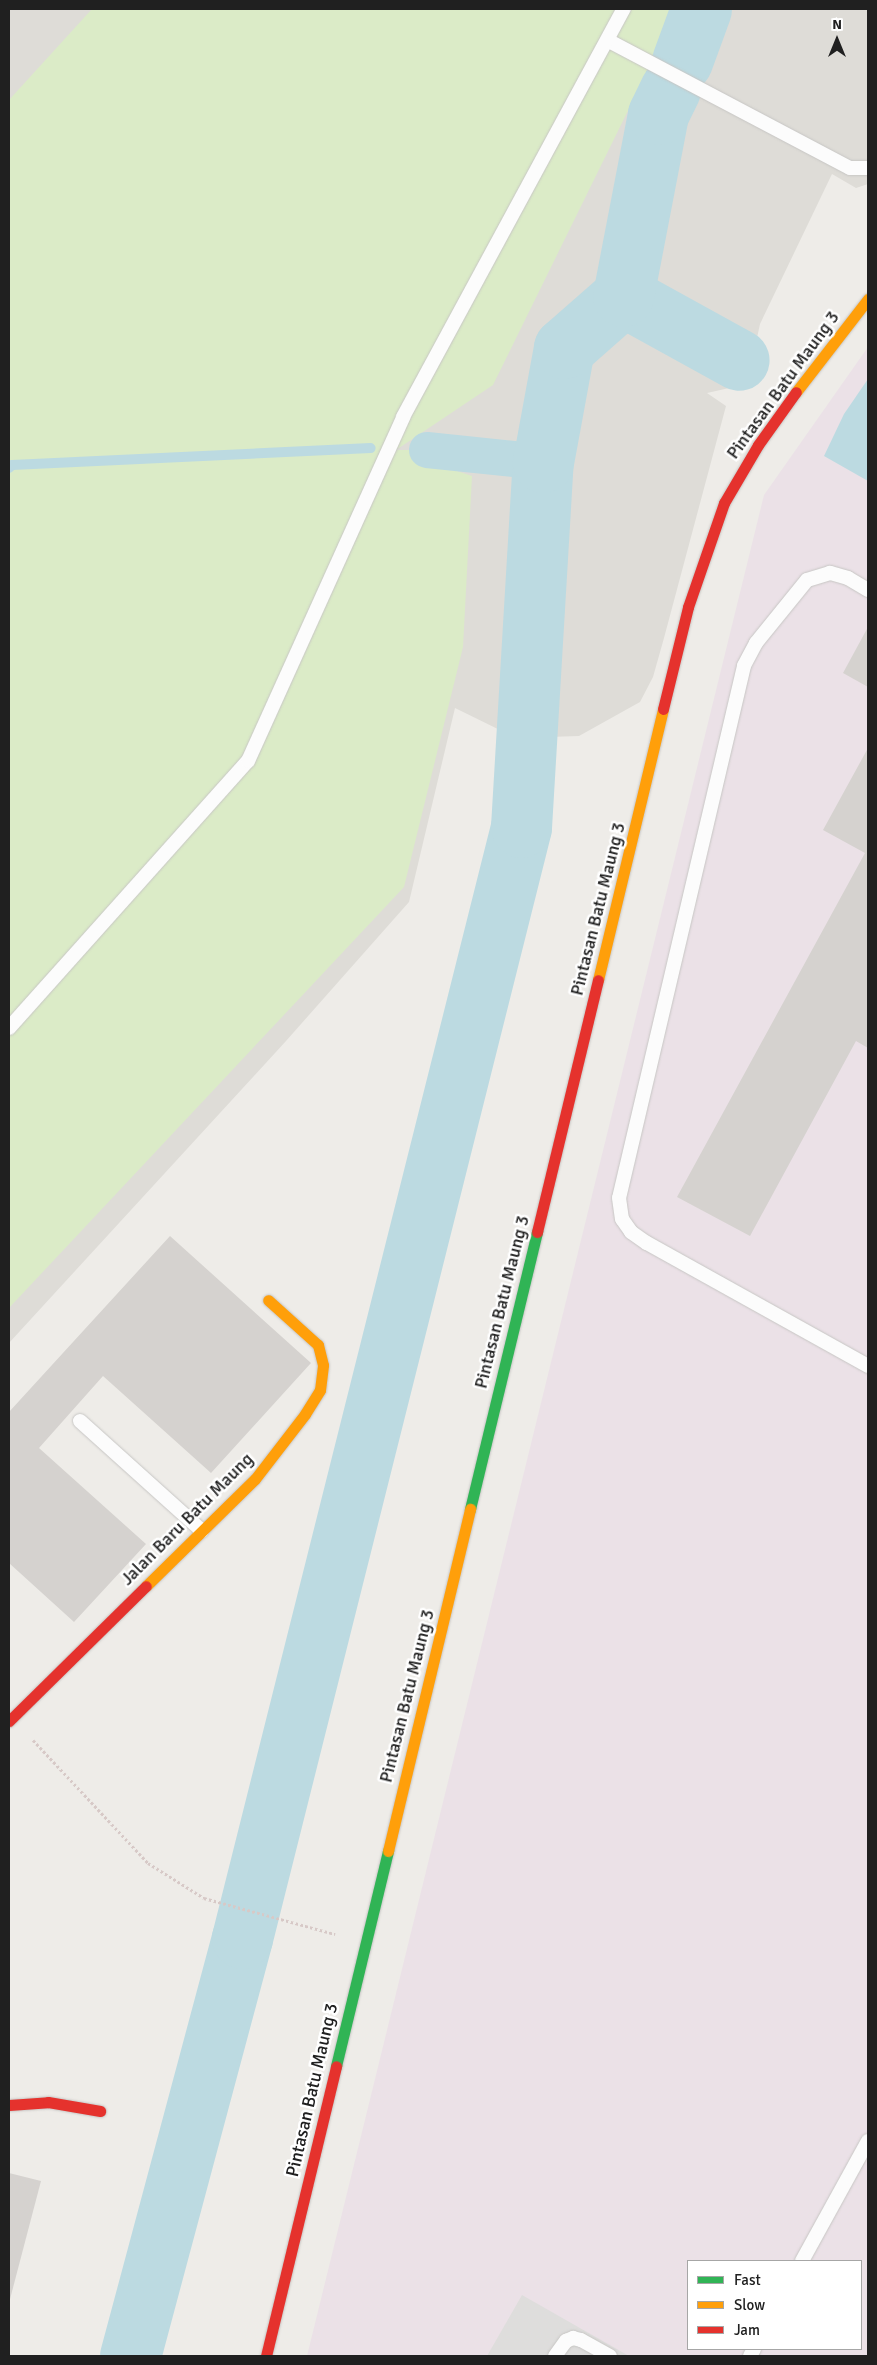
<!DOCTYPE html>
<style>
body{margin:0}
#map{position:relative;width:877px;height:2365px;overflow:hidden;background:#eeece8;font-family:Signika,sans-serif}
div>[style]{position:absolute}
.industrial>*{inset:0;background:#ebe1e7}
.airport>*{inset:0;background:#dedcd7}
.grass>*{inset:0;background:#dbebc7}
.parking>*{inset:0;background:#dedddc}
.water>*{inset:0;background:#bcdae1}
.stream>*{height:10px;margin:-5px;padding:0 5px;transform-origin:5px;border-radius:5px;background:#bcdae1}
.canal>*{height:36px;margin:-18px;padding:0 18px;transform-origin:18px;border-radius:18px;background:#bcdae1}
.river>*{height:61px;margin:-30.5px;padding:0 30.5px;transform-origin:30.5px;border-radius:30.5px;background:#bcdae1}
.building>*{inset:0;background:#d5d2cf}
.path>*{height:3px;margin-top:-1.5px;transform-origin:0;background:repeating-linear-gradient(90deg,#d7c9c7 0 2.5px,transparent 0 5px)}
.roads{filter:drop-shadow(0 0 1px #c7c6c4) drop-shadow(0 0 1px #c7c6c4)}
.lane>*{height:14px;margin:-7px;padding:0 7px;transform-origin:7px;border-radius:7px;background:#fcfcfc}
.fast>*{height:11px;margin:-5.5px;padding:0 5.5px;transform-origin:5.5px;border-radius:5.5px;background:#30b455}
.slow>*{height:11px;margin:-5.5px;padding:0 5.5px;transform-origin:5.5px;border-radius:5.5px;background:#ff9f0a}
.jam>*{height:11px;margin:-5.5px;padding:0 5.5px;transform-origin:5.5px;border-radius:5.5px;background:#e5322d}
span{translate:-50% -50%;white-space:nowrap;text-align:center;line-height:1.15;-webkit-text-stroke:5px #fff;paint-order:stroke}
.street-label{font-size:18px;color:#202020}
.frame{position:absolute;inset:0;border:10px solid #202020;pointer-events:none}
.legend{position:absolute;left:687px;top:2260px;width:175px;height:90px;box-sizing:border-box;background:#fff;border:1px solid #a6a6a6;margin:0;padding:6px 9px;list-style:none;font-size:15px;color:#202020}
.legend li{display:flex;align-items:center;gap:10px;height:25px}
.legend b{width:25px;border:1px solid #a6a6a6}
.north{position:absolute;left:812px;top:15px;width:50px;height:50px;-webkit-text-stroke:4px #fff;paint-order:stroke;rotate:0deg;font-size:14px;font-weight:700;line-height:20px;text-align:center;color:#202020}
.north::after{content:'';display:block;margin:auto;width:18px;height:22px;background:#202020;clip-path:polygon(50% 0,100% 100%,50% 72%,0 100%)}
</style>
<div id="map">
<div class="industrial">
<div style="clip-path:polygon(evenodd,868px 347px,868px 2356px,307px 2356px,764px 495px,868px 347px,688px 2261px,861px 2261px,861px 2349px,688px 2349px,688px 2261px)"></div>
</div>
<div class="airport">
<div style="clip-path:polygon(9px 9px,868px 9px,868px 184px,856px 188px,832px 174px,760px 324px,747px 384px,707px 393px,726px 406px,664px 638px,653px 677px,640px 702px,579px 736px,516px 738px,455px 708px,409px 902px,286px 1041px,9px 1343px)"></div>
</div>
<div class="grass">
<div style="clip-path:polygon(92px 9px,678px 9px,493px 385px,396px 450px,427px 450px,445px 467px,472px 476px,463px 647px,404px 887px,9px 1308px,9px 100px)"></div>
</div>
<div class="parking">
<div style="clip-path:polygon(522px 2295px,629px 2356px,487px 2356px)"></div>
</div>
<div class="water">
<div style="clip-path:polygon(868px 379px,868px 481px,824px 456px,844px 414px)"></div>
</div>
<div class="stream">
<div style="left:9px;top:468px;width:4px;rotate:-45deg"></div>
<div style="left:12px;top:465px;width:359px;rotate:-2.7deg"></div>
</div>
<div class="canal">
<div style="left:427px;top:450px;width:117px;rotate:5.9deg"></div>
</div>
<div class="river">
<div style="left:682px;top:61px;width:55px;rotate:-69.9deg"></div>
<div style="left:623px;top:296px;width:132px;rotate:28.9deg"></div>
<div style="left:130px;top:2356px;width:433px;rotate:-75deg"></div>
<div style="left:242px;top:1938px;width:1145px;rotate:-75.9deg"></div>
<div style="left:521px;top:827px;width:366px;rotate:-86.6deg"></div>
<div style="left:543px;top:462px;width:116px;rotate:-79.6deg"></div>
<div style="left:564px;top:348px;width:79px;rotate:-41.4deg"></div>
<div style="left:623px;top:296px;width:185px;rotate:-79.1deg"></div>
<div style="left:658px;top:114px;width:28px;rotate:-64deg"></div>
</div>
<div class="building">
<div style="clip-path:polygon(868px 627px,868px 687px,843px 673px)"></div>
<div style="clip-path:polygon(868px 748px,868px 1048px,856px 1041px,750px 1236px,677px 1197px,865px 853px,823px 830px)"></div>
<div style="clip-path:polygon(170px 1236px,311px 1363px,211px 1473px,103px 1376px,39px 1448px,146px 1544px,74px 1622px,9px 1563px,9px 1412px)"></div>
<div style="clip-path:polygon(9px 2173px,41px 2181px,9px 2303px)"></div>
</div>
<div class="path">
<div style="left:33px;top:1740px;width:168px;rotate:46.9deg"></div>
<div style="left:148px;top:1863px;width:66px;rotate:32deg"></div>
<div style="left:204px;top:1898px;width:136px;rotate:15.4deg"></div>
</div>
<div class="roads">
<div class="lane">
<div style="left:609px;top:41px;width:272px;rotate:27.8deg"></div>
<div style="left:850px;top:168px;width:18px"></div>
<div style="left:868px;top:590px;width:23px;rotate:-149deg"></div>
<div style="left:848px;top:578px;width:19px;rotate:-164deg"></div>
<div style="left:830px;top:573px;width:24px;rotate:163deg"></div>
<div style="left:807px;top:580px;width:81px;rotate:129deg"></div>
<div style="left:756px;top:643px;width:26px;rotate:118deg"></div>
<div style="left:744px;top:666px;width:546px;rotate:103.22deg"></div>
<div style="left:619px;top:1198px;width:21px;rotate:82deg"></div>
<div style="left:622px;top:1219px;width:16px;rotate:55deg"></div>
<div style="left:631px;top:1232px;width:19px;rotate:35deg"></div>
<div style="left:647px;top:1243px;width:253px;rotate:29.1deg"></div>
<div style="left:9px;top:1028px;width:358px;rotate:-48.2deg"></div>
<div style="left:248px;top:761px;width:377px;rotate:-65.7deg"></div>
<div style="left:403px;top:417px;width:464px;rotate:-61.6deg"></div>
<div style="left:80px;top:1421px;width:164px;rotate:42deg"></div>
<div style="left:802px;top:2261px;width:137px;rotate:-61.2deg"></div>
<div style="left:555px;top:2356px;width:19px;rotate:-54deg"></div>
<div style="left:566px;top:2341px;width:8px;rotate:-23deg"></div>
<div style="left:573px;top:2338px;width:8px;rotate:14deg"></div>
<div style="left:581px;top:2340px;width:33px;rotate:29deg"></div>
<div style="left:750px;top:2356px;width:8px;rotate:-60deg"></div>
</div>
<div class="fast">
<div style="left:470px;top:1509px;width:285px;rotate:-76.4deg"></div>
<div style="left:336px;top:2066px;width:221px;rotate:-76.4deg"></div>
</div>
<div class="slow">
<div style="left:796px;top:392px;width:118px;rotate:-52.3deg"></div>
<div style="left:598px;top:980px;width:279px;rotate:-76.5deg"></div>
<div style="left:146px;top:1586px;width:153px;rotate:-44.5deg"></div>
<div style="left:255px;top:1479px;width:82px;rotate:-52.4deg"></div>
<div style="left:305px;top:1414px;width:28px;rotate:-58deg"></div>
<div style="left:320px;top:1390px;width:25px;rotate:-83deg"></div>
<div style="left:323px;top:1365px;width:21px;rotate:-104deg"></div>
<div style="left:318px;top:1345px;width:67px;rotate:-138deg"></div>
<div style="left:388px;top:1851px;width:352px;rotate:-76.5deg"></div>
</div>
<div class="jam">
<div style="left:663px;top:709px;width:105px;rotate:-76.2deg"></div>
<div style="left:688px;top:607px;width:110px;rotate:-70.9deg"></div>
<div style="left:724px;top:503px;width:67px;rotate:-59.6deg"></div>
<div style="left:758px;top:445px;width:65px;rotate:-54.4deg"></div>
<div style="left:537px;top:1232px;width:259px;rotate:-76.4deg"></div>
<div style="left:9px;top:1721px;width:192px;rotate:-44.6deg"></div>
<div style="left:9px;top:2105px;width:39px;rotate:-4deg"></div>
<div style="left:48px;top:2102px;width:53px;rotate:9.8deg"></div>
<div style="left:266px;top:2356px;width:298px;rotate:-76.4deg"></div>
</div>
</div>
<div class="street-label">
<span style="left:783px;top:385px;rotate:-54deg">Pintasan Batu Maung 3</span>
<span style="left:598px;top:909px;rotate:-76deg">Pintasan Batu Maung 3</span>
<span style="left:502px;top:1302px;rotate:-76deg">Pintasan Batu Maung 3</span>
<span style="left:187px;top:1519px;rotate:-45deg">Jalan Baru Batu Maung</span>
<span style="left:407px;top:1696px;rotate:-76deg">Pintasan Batu Maung 3</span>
<span style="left:312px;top:2090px;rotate:-77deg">Pintasan Batu Maung 3</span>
</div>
<div class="frame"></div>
<ul class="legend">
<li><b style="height:6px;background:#30b455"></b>Fast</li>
<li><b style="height:6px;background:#ff9f0a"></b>Slow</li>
<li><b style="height:6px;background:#e5322d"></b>Jam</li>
</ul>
<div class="north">N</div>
</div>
